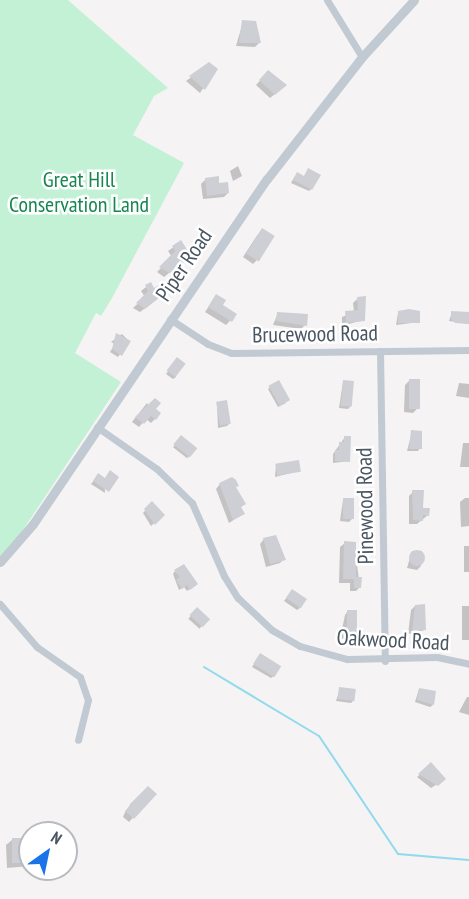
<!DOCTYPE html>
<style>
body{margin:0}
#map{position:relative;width:469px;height:899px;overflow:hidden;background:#f5f3f3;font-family:"PT Sans Narrow",sans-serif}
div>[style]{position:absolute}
.green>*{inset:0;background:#c3f1d5}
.shadow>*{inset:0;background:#0003;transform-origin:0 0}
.stream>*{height:2px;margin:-1px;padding:0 1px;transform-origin:1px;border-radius:1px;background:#90daee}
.building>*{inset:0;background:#cdcfd5;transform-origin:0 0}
.round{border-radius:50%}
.minor>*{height:7px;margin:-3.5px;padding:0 3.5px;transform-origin:3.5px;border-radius:3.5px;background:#c1cad2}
.tertiary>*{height:9px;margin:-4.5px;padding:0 4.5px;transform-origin:4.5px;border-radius:4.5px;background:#c1cad2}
span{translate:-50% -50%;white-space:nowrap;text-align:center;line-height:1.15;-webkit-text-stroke:5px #fff;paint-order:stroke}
.park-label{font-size:22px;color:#17864f}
.street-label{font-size:22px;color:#4a5661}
.north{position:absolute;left:18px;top:821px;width:60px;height:60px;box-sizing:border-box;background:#fff;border:2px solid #b7bbc0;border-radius:50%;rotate:33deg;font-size:16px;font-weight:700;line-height:24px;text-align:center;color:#4a5661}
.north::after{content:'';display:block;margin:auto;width:21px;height:27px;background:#1a73e8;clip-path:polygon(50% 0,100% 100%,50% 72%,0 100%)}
</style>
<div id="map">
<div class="green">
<div style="clip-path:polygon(0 0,68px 0,168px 88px,154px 96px,133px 135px,184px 163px,112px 298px,101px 316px,96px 313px,75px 353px,121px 382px,19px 536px,0 557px)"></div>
</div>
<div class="shadow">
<div style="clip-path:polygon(243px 22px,259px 43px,255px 47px,236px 46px)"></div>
<div style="clip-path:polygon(209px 64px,216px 69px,200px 93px,186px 81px)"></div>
<div style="clip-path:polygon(268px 72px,281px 89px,270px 98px,256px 85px)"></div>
<div style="clip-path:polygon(238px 166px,242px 176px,233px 181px,230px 171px)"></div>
<div style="clip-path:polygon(295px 176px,311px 189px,309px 191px,291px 183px)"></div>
<div style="clip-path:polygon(205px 180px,218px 184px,228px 193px,224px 197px,203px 199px,201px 184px)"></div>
<div style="clip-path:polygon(258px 234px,257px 260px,253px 264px,243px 257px)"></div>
<div style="clip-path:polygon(181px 242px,185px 260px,164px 277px,157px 272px,172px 257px,168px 251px)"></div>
<div style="clip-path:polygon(150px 284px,158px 298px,140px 312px,133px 308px,145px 297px,141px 291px)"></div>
<div style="clip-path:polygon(216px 296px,221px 306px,235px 315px,226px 325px,205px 312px)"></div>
<div style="clip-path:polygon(357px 299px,363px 320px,342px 326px,342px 317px,354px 312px,353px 303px)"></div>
<div style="clip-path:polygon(452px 312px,469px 314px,469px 324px,449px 321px)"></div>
<div style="clip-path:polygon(278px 313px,305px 325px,301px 329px,273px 325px)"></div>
<div style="clip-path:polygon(398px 313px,419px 322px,396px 325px)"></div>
<div style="clip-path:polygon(122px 334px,129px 341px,118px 357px,110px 352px,115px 344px,111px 342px)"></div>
<div style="clip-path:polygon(175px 362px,176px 377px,173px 379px,166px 374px)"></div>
<div style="clip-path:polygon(409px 381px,418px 408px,413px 413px,404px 412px,405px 385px)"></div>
<div style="clip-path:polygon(343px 382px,350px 407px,348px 409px,339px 408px)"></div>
<div style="clip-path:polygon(459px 383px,469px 384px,469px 398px,456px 396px)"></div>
<div style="clip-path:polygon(270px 387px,286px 403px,278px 407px,268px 389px)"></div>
<div style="clip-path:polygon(147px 403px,155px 419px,151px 423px,146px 419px,139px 427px,132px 422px)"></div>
<div style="clip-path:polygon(217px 404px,229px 424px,227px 426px,218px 428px)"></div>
<div style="clip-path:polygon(412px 432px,420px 448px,418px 451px,407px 451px)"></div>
<div style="left:181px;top:437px;width:18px;height:13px;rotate:38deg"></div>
<div style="clip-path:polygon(345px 437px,349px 461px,333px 463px,333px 454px)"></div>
<div style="clip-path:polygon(463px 443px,469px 443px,469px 467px,460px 467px)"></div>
<div style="clip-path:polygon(276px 465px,299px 471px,275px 477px)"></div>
<div style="clip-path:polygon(96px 478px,104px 479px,105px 493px,91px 484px)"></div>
<div style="clip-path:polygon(220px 484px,235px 488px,244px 504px,240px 508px,243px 514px,229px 523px,216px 489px)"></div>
<div style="clip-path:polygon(413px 492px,428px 515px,417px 524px,409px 524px,409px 496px)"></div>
<div style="clip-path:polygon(465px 498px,469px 498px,469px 526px,461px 527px,460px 502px)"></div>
<div style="clip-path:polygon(343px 500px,352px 519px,349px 522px,340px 521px)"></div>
<div style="clip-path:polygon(152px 503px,163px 515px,151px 526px,143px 513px)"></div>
<div style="clip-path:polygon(264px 539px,284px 559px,280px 563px,266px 567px,260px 544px)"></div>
<div style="clip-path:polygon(345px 543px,354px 543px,360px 587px,356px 591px,350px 591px,350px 583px,339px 583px,340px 547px)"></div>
<div style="left:464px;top:546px;width:5px;height:26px"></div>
<div style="clip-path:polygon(412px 551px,422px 551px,421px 566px,417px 570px,407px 568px)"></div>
<div style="clip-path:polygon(175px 571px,193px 587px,187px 591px,184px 587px,179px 590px,173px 574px)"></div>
<div style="clip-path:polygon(290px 593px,300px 608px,297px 610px,284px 601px)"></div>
<div style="clip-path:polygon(415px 606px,425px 630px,408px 634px,411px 610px)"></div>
<div style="left:469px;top:606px;width:34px;height:7px;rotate:90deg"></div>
<div style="left:197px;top:609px;width:15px;height:13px;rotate:42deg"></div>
<div style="clip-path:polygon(347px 612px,351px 637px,340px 639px,345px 615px)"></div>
<div style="clip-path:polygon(258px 658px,274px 676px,271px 678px,252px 667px)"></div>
<div style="clip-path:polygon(340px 689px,354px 700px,351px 703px,336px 701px)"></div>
<div style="clip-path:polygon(419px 689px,433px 705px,430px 707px,415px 702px)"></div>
<div style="clip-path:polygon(467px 697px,469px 697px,469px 715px,459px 712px)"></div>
<div style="clip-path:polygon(431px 765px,442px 781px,431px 788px,417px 777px)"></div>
<div style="clip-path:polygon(148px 788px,155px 794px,129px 822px,123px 817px,126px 810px)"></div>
<div style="clip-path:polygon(58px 824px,58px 828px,66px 828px,66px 833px,32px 833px)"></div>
<div style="clip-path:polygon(30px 835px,30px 866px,7px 868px,6px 845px,12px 840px,30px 839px)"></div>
</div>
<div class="stream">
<div style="left:204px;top:667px;width:134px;rotate:31deg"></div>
<div style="left:319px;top:736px;width:142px;rotate:56.2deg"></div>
<div style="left:398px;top:854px;width:71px;rotate:4.8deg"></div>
</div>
<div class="building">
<div style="clip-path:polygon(242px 20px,256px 21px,261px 43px,239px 43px)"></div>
<div style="clip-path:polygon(209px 62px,218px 69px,205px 90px,189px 76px)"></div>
<div style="clip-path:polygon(268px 70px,287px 85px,275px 95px,259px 80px)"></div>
<div style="clip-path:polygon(308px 168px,321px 175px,312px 190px,293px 180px,297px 172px,304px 176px)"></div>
<div style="clip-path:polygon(219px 176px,219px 183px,228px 182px,229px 193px,207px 196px,205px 178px)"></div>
<div style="left:262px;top:228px;width:15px;height:30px;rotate:32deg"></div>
<div style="clip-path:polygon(181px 240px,191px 256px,170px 273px,159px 267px,175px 251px,172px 246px)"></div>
<div style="clip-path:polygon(151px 282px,154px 288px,159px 285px,164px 294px,145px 309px,136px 303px,148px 291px,145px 285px)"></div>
<div style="clip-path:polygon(216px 294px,226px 300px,223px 305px,237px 314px,232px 322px,208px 307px)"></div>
<div style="clip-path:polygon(366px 296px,365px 321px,346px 323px,345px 311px,358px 310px,357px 297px)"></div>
<div style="clip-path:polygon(409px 309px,420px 311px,420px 323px,398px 323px,398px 311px)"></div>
<div style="clip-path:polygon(451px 311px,469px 312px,469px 324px,455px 323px,451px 319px)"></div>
<div style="clip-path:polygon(277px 312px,308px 314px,307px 326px,276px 321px)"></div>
<div style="clip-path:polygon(116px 333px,131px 341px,122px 356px,112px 349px)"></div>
<div style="left:177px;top:357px;width:11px;height:17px;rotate:38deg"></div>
<div style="left:409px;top:379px;width:11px;height:30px"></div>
<div style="left:279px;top:380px;width:23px;height:12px;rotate:61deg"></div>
<div style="left:343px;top:380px;width:11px;height:26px;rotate:5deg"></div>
<div style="clip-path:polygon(155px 398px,161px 403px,156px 409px,161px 413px,156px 420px,151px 416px,144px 424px,135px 417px)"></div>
<div style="left:227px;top:400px;width:24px;height:11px;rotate:81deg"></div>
<div style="clip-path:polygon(411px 430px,422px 431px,422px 449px,409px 449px)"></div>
<div style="left:181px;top:435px;width:21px;height:12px;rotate:39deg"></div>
<div style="clip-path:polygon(344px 436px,351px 436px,350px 462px,335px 461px,335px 450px,339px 450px,339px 442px,344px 442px)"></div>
<div style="left:299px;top:460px;width:12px;height:24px;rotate:81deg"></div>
<div style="clip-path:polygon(110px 470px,119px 477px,109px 492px,93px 481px,98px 473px,105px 478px)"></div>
<div style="clip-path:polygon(232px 477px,236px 480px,239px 486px,236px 487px,246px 504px,241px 507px,245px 514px,233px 520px,219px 483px)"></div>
<div style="clip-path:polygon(412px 490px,424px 490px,423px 508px,430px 508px,429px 516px,423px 515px,423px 521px,413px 520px)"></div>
<div style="left:343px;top:498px;width:11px;height:21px"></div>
<div style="clip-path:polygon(152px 501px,165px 515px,155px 525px,144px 509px)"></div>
<div style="clip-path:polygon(276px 535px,286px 560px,270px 564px,263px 538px)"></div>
<div style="clip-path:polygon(344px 541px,356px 542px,356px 577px,362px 577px,361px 588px,354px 588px,354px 579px,343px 579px)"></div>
<div class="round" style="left:409px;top:550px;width:16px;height:16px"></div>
<div style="clip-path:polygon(184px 564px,198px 584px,190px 590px,187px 585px,182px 589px,176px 580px,180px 577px,174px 570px)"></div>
<div style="left:292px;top:589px;width:18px;height:11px;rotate:34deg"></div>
<div style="clip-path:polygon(425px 604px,426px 630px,412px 631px,415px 605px)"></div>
<div style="left:197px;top:607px;width:18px;height:11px;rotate:43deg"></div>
<div style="left:347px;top:610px;width:10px;height:28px"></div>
<div style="left:260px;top:653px;width:25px;height:13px;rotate:32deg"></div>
<div style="left:339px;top:687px;width:17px;height:12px;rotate:7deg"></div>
<div style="clip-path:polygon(419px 688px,436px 691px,434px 705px,417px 700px)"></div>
<div style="clip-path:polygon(431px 762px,446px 779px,438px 786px,418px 774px)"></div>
<div style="clip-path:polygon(148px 786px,157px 794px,134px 819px,126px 812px,130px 804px)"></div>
<div style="left:12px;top:838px;width:18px;height:25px"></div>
</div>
<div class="minor">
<div style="left:327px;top:0;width:67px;rotate:58.4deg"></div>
<div style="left:170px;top:319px;width:45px;rotate:33.3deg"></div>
<div style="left:208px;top:344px;width:25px;rotate:21deg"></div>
<div style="left:231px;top:353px;width:238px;rotate:-0.7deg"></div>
<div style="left:380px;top:351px;width:310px;rotate:89.1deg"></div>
<div style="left:97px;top:427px;width:73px;rotate:35deg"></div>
<div style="left:157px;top:469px;width:49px;rotate:44.2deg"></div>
<div style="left:192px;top:503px;width:80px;rotate:66.3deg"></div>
<div style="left:224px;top:576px;width:26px;rotate:58deg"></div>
<div style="left:238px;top:598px;width:47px;rotate:43.3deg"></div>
<div style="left:272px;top:630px;width:32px;rotate:30deg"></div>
<div style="left:300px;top:646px;width:49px;rotate:15.5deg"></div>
<div style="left:347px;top:659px;width:90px;rotate:-1.3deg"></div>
<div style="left:437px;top:657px;width:33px;rotate:12deg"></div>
<div style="left:0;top:604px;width:57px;rotate:49.3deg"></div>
<div style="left:37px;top:647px;width:52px;rotate:34.9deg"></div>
<div style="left:80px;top:677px;width:24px;rotate:71deg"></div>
<div style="left:88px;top:700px;width:41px;rotate:104deg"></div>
</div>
<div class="tertiary">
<div style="left:0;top:562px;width:50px;rotate:-49deg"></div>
<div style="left:33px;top:524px;width:417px;rotate:-55.9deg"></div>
<div style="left:267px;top:179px;width:155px;rotate:-52.1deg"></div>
<div style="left:362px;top:57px;width:77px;rotate:-47.6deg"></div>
</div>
<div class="park-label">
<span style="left:79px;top:192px">Great Hill<br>Conservation Land</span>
</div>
<div class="street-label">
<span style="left:184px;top:265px;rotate:-56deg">Piper Road</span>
<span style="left:315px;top:334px;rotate:-1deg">Brucewood Road</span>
<span style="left:365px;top:506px;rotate:-91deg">Pinewood Road</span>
<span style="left:393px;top:640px;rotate:3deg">Oakwood Road</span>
</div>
<div class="north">N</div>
</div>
